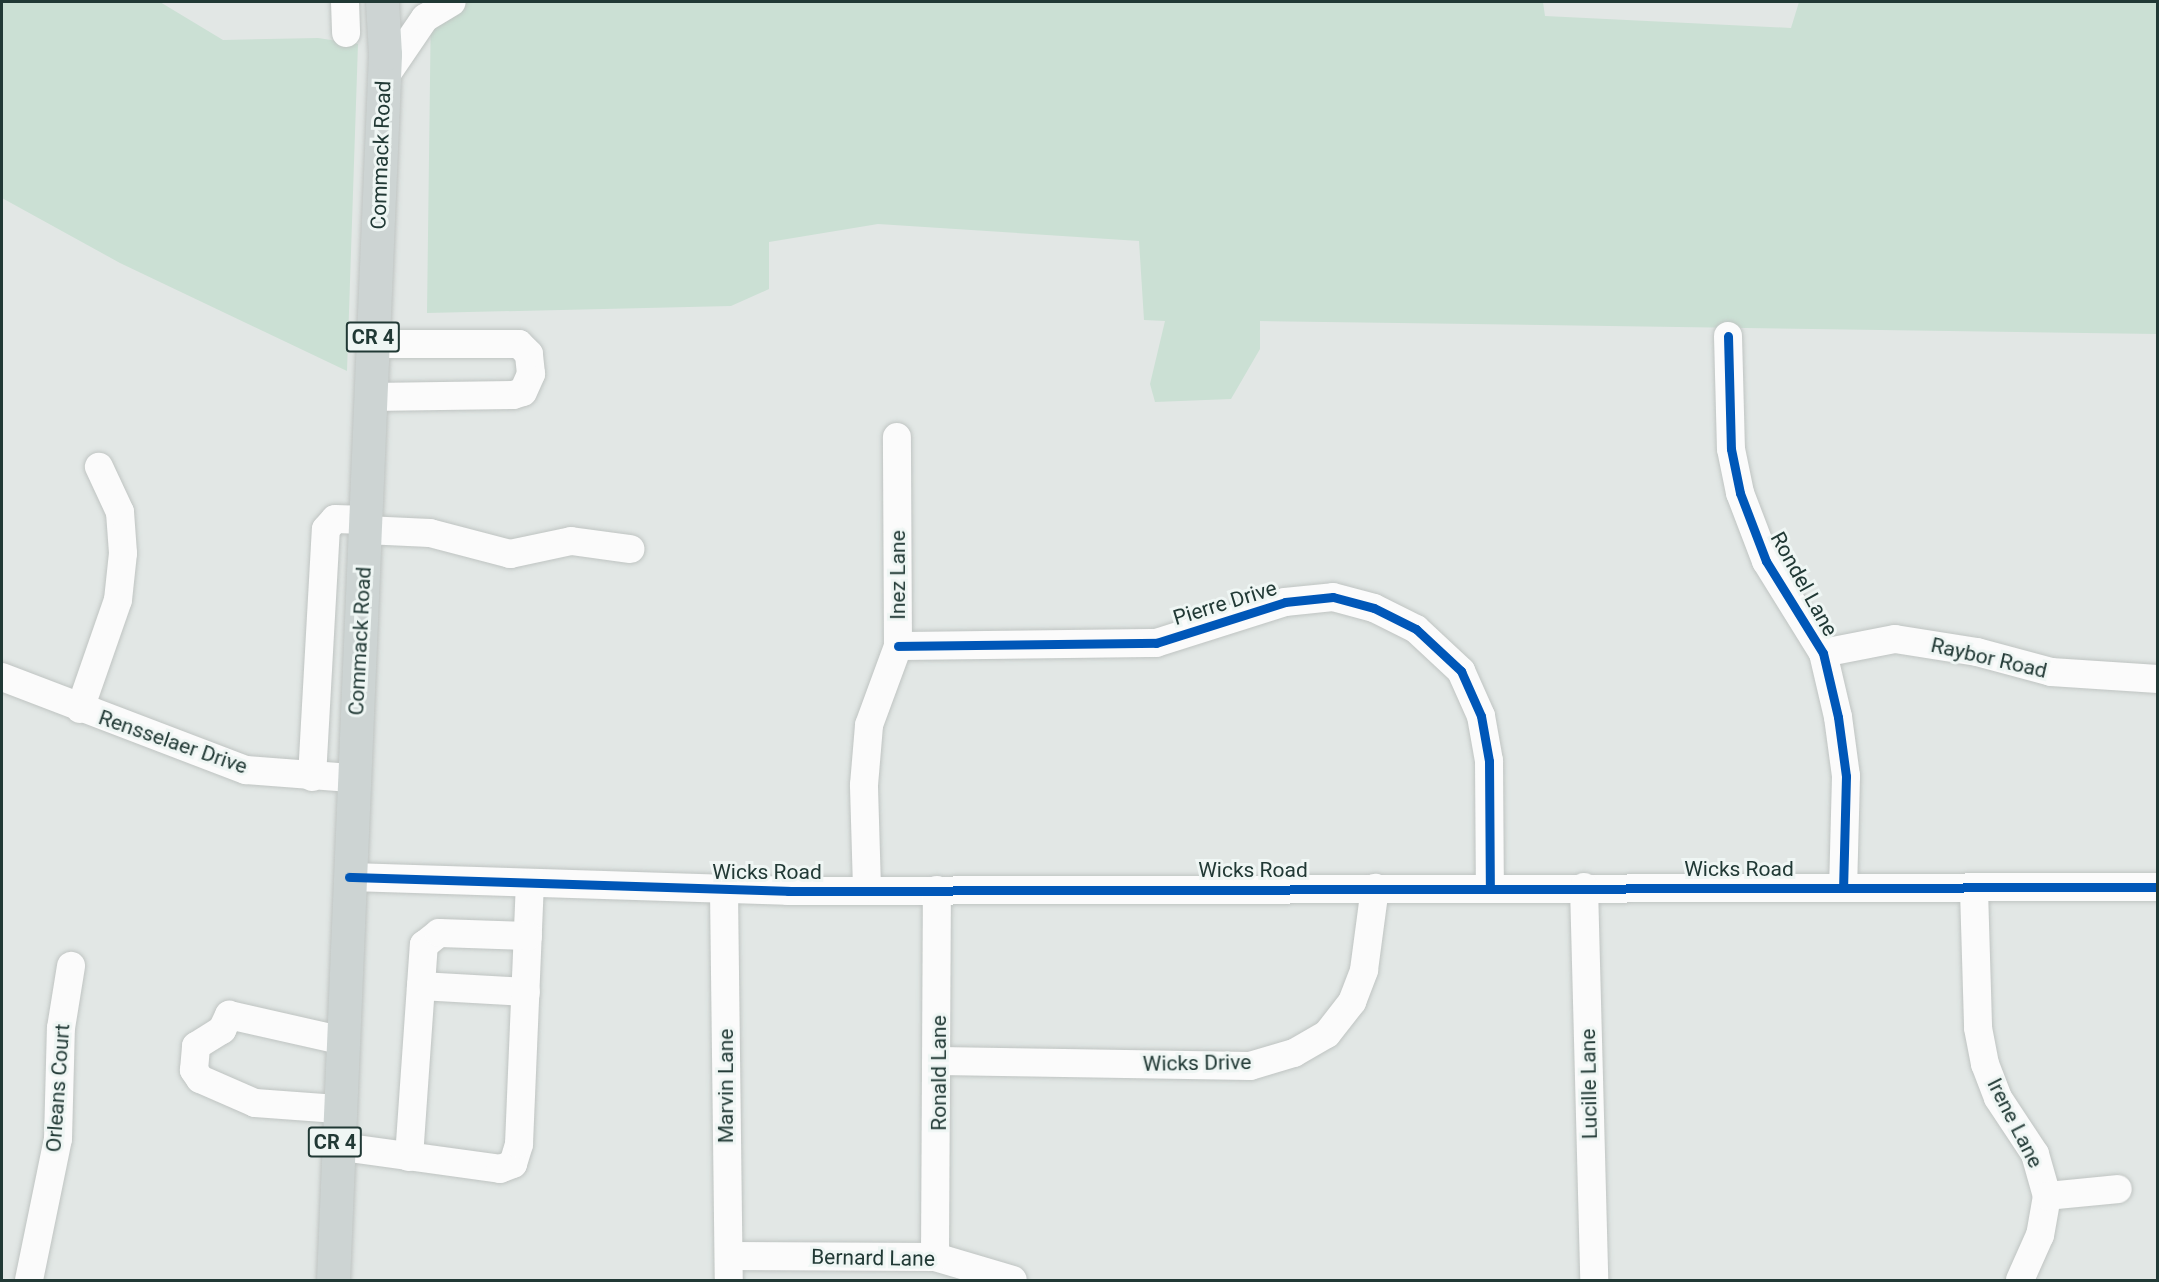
<!DOCTYPE html>
<style>
body{margin:0}
#map{position:relative;width:2159px;height:1282px;overflow:hidden;background:#e2e7e5;font-family:Roboto,sans-serif}
div>[style]{position:absolute}
.green>*{inset:0;background:#cbe0d4}
.roads{filter:drop-shadow(0 0 2px #bfc4c2) drop-shadow(0 0 2px #bfc4c2)}
.minor>*{height:28px;margin:-14px;padding:0 14px;transform-origin:14px;border-radius:14px;background:#fbfbfb}
.major>*{height:33px;margin:-16.5px;padding:0 16.5px;transform-origin:16.5px;border-radius:16.5px;background:#cdd4d3}
.cycleway>*{height:9px;margin:-4.5px;padding:0 4.5px;transform-origin:4.5px;border-radius:4.5px;background:#0057b8}
span{translate:-50% -50%;white-space:nowrap;text-align:center;line-height:1.15;-webkit-text-stroke:6px #eff6f4;paint-order:stroke}
.shield-label span{padding:2px 4px;background:#eff6f4;border:2px solid;border-radius:4px;-webkit-text-stroke-width:0}
.shield-label{font-size:20px;color:#213935;font-weight:700}
.street-label{font-size:21px;color:#213935}
.frame{position:absolute;inset:0;border:3px solid #213935;pointer-events:none}
</style>
<div id="map">
<div class="green">
<div style="clip-path:polygon(2px 2px,160px 2px,223px 40px,318px 38px,358px 44px,347px 371px,120px 263px,2px 198px)"></div>
<div style="clip-path:polygon(431px 2px,1543px 2px,1545px 16px,1791px 28px,1799px 2px,2157px 2px,2157px 334px,1260px 321px,1260px 349px,1231px 399px,1155px 402px,1150px 384px,1165px 321px,1144px 320px,1139px 241px,878px 224px,769px 242px,769px 289px,731px 306px,427px 313px)"></div>
</div>
<div class="roads">
<div class="minor">
<div style="left:345px;top:2px;width:31px;rotate:88deg"></div>
<div style="left:384px;top:78px;width:73px;rotate:-55.7deg"></div>
<div style="left:425px;top:18px;width:31px;rotate:-31deg"></div>
<div style="left:1728px;top:336px;width:113px;rotate:88.5deg"></div>
<div style="left:1731px;top:449px;width:45px;rotate:78.4deg"></div>
<div style="left:1740px;top:493px;width:73px;rotate:69.1deg"></div>
<div style="left:1766px;top:561px;width:108px;rotate:58.2deg"></div>
<div style="left:1823px;top:653px;width:66px;rotate:76.8deg"></div>
<div style="left:1838px;top:717px;width:60px;rotate:82.3deg"></div>
<div style="left:1846px;top:776px;width:111px;rotate:91.5deg"></div>
<div style="left:371px;top:397px;width:142px;rotate:-0.8deg"></div>
<div style="left:513px;top:395px;width:10px;rotate:-17deg"></div>
<div style="left:523px;top:392px;width:20px;rotate:-66deg"></div>
<div style="left:531px;top:374px;width:20px;rotate:-96deg"></div>
<div style="left:529px;top:354px;width:14px;rotate:-135deg"></div>
<div style="left:519px;top:344px;width:146px;rotate:180deg"></div>
<div style="left:365px;top:530px;width:65px;rotate:2.6deg"></div>
<div style="left:430px;top:533px;width:83px;rotate:14.7deg"></div>
<div style="left:510px;top:554px;width:62px;rotate:-12deg"></div>
<div style="left:571px;top:541px;width:60px;rotate:7.7deg"></div>
<div style="left:898px;top:646px;width:258px;rotate:-0.7deg"></div>
<div style="left:1156px;top:643px;width:135px;rotate:-17.6deg"></div>
<div style="left:1285px;top:602px;width:48px;rotate:-5.9deg"></div>
<div style="left:1333px;top:597px;width:42px;rotate:15deg"></div>
<div style="left:1374px;top:608px;width:47px;rotate:26.6deg"></div>
<div style="left:1416px;top:629px;width:62px;rotate:43deg"></div>
<div style="left:1461px;top:671px;width:49px;rotate:66deg"></div>
<div style="left:1481px;top:716px;width:46px;rotate:79.9deg"></div>
<div style="left:1489px;top:761px;width:128px;rotate:89.6deg"></div>
<div style="left:1823px;top:653px;width:73px;rotate:-11deg"></div>
<div style="left:1895px;top:639px;width:83px;rotate:9deg"></div>
<div style="left:1977px;top:652px;width:77px;rotate:15.1deg"></div>
<div style="left:2051px;top:672px;width:107px;rotate:3.7deg"></div>
<div style="left:2px;top:677px;width:261px;rotate:20.9deg"></div>
<div style="left:246px;top:770px;width:105px;rotate:4.4deg"></div>
<div style="left:80px;top:709px;width:115px;rotate:-70.8deg"></div>
<div style="left:118px;top:600px;width:47px;rotate:-83.9deg"></div>
<div style="left:123px;top:553px;width:41px;rotate:-94.2deg"></div>
<div style="left:120px;top:512px;width:50px;rotate:-115deg"></div>
<div style="left:312px;top:777px;width:248px;rotate:-86.8deg"></div>
<div style="left:326px;top:529px;width:13px;rotate:-48deg"></div>
<div style="left:335px;top:519px;width:31px;rotate:2deg"></div>
<div style="left:349px;top:877px;width:439px;rotate:1.8deg"></div>
<div style="left:788px;top:891px;width:1370px;rotate:-0.17deg"></div>
<div style="left:1584px;top:887px;width:393px;rotate:88.5deg"></div>
<div style="left:867px;top:888px;width:103px;rotate:-91.7deg"></div>
<div style="left:864px;top:785px;width:60px;rotate:-85.2deg"></div>
<div style="left:869px;top:725px;width:84px;rotate:-69.8deg"></div>
<div style="left:898px;top:646px;width:209px;rotate:-90.3deg"></div>
<div style="left:1974px;top:890px;width:138px;rotate:88.3deg"></div>
<div style="left:1978px;top:1028px;width:37px;rotate:79deg"></div>
<div style="left:1985px;top:1064px;width:36px;rotate:69deg"></div>
<div style="left:1998px;top:1098px;width:67px;rotate:56.5deg"></div>
<div style="left:2035px;top:1154px;width:44px;rotate:74.1deg"></div>
<div style="left:2047px;top:1196px;width:40px;rotate:100deg"></div>
<div style="left:2040px;top:1235px;width:49px;rotate:114deg"></div>
<div style="left:724px;top:891px;width:389px;rotate:89.3deg"></div>
<div style="left:421px;top:986px;width:105px;rotate:3.3deg"></div>
<div style="left:939px;top:1061px;width:311px;rotate:0.9deg"></div>
<div style="left:1250px;top:1066px;width:46px;rotate:-16.5deg"></div>
<div style="left:1294px;top:1053px;width:38px;rotate:-30deg"></div>
<div style="left:1327px;top:1034px;width:41px;rotate:-52deg"></div>
<div style="left:1352px;top:1002px;width:34px;rotate:-69deg"></div>
<div style="left:1364px;top:970px;width:83px;rotate:-82.4deg"></div>
<div style="left:337px;top:1109px;width:82px;rotate:-175.8deg"></div>
<div style="left:255px;top:1103px;width:60px;rotate:-156.4deg"></div>
<div style="left:200px;top:1079px;width:11px;rotate:-124deg"></div>
<div style="left:194px;top:1070px;width:24px;rotate:-85deg"></div>
<div style="left:196px;top:1046px;width:31px;rotate:-32deg"></div>
<div style="left:222px;top:1030px;width:17px;rotate:-65deg"></div>
<div style="left:229px;top:1015px;width:114px;rotate:12.7deg"></div>
<div style="left:335px;top:1146px;width:167px;rotate:7.9deg"></div>
<div style="left:500px;top:1169px;width:14px;rotate:-21deg"></div>
<div style="left:513px;top:1164px;width:21px;rotate:-73deg"></div>
<div style="left:519px;top:1144px;width:261px;rotate:-87.6deg"></div>
<div style="left:409px;top:1157px;width:213px;rotate:-86deg"></div>
<div style="left:424px;top:945px;width:19px;rotate:-39deg"></div>
<div style="left:439px;top:933px;width:89px;rotate:1.9deg"></div>
<div style="left:2047px;top:1196px;width:71px;rotate:-5.6deg"></div>
<div style="left:729px;top:1256px;width:206px;rotate:0.3deg"></div>
<div style="left:935px;top:1257px;width:81px;rotate:16.4deg"></div>
<div style="left:935px;top:1257px;width:367px;rotate:-89.7deg"></div>
<div style="left:29px;top:1280px;width:144px;rotate:-78.4deg"></div>
<div style="left:58px;top:1139px;width:111px;rotate:-88.5deg"></div>
<div style="left:61px;top:1028px;width:63px;rotate:-80.8deg"></div>
</div>
<div class="major">
<div style="left:333px;top:1280px;width:1227px;rotate:-87.57deg"></div>
<div style="left:385px;top:54px;width:52px;rotate:-93.3deg"></div>
</div>
</div>
<div class="cycleway">
<div style="left:1728px;top:336px;width:113px;rotate:88.5deg"></div>
<div style="left:1731px;top:449px;width:45px;rotate:78.4deg"></div>
<div style="left:1740px;top:493px;width:73px;rotate:69.1deg"></div>
<div style="left:1766px;top:561px;width:108px;rotate:58.2deg"></div>
<div style="left:1823px;top:653px;width:66px;rotate:76.8deg"></div>
<div style="left:1838px;top:717px;width:60px;rotate:82.3deg"></div>
<div style="left:1846px;top:776px;width:111px;rotate:91.5deg"></div>
<div style="left:898px;top:646px;width:258px;rotate:-0.7deg"></div>
<div style="left:1156px;top:643px;width:135px;rotate:-17.6deg"></div>
<div style="left:1285px;top:602px;width:48px;rotate:-5.9deg"></div>
<div style="left:1333px;top:597px;width:42px;rotate:15deg"></div>
<div style="left:1374px;top:608px;width:47px;rotate:26.6deg"></div>
<div style="left:1416px;top:629px;width:62px;rotate:43deg"></div>
<div style="left:1461px;top:671px;width:49px;rotate:66deg"></div>
<div style="left:1481px;top:716px;width:46px;rotate:79.9deg"></div>
<div style="left:1489px;top:761px;width:128px;rotate:89.6deg"></div>
<div style="left:349px;top:877px;width:439px;rotate:1.8deg"></div>
<div style="left:788px;top:891px;width:1370px;rotate:-0.17deg"></div>
</div>
<div class="shield-label">
<span style="left:373px;top:337px">CR 4</span>
<span style="left:335px;top:1142px">CR 4</span>
</div>
<div class="street-label">
<span style="left:381px;top:155px;rotate:-88deg">Commack Road</span>
<span style="left:898px;top:575px;rotate:-90deg">Inez Lane</span>
<span style="left:1804px;top:584px;rotate:61deg">Rondel Lane</span>
<span style="left:1225px;top:603px;rotate:-17deg">Pierre Drive</span>
<span style="left:360px;top:641px;rotate:-87deg">Commack Road</span>
<span style="left:1989px;top:658px;rotate:13deg">Raybor Road</span>
<span style="left:173px;top:742px;rotate:19deg">Rensselaer Drive</span>
<span style="left:1739px;top:869px">Wicks Road</span>
<span style="left:1253px;top:870px">Wicks Road</span>
<span style="left:767px;top:872px">Wicks Road</span>
<span style="left:1197px;top:1063px;rotate:-1deg">Wicks Drive</span>
<span style="left:939px;top:1073px;rotate:-90deg">Ronald Lane</span>
<span style="left:1589px;top:1084px;rotate:-91deg">Lucille Lane</span>
<span style="left:726px;top:1086px;rotate:-90deg">Marvin Lane</span>
<span style="left:58px;top:1088px;rotate:-86deg">Orleans Court</span>
<span style="left:2015px;top:1123px;rotate:63deg">Irene Lane</span>
<span style="left:873px;top:1258px;rotate:1deg">Bernard Lane</span>
</div>
<div class="frame"></div>
</div>
